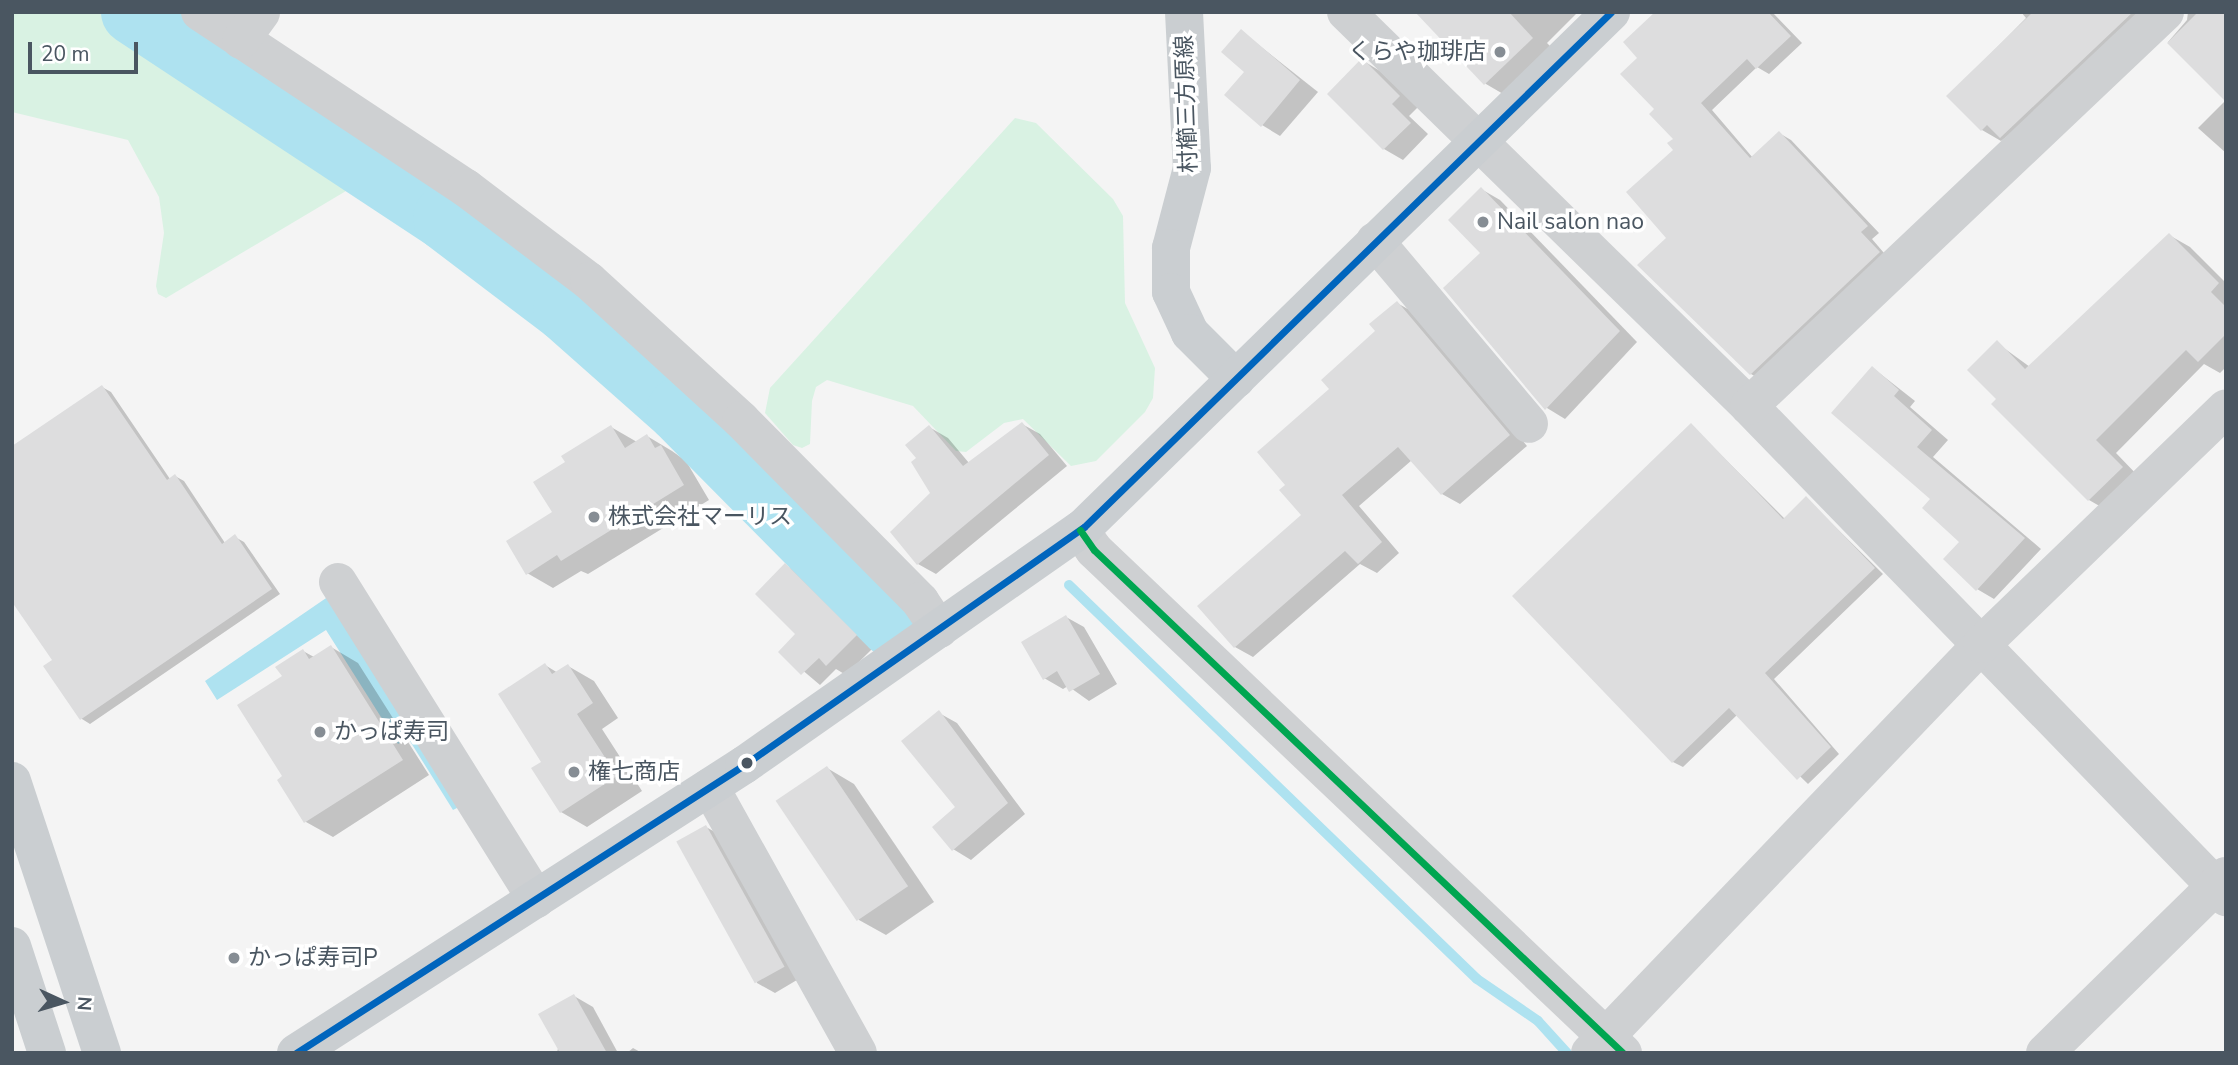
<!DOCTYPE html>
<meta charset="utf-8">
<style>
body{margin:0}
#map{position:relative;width:2238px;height:1065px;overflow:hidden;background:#f4f4f4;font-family:"Nunito Sans","Noto Sans JP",sans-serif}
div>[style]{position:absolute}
.green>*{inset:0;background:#d9f2e3}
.water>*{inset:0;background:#aee2f0}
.shadow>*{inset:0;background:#0003}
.stream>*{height:10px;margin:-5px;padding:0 5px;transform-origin:5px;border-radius:5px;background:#aee2f0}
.river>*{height:66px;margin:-33px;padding:0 33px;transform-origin:33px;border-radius:33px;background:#aee2f0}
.building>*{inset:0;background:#ddddde;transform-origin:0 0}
.minor>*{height:38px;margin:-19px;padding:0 19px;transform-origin:19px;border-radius:19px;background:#ced0d2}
.major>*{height:38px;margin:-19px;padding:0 19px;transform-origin:19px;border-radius:19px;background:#caced1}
.bus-1>*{height:7px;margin:-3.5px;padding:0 3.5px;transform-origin:3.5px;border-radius:3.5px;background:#0065bd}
.bus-2>*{height:7px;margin:-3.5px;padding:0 3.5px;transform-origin:3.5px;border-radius:3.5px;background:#00a651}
.dots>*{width:19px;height:19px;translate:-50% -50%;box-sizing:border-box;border:4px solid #fff;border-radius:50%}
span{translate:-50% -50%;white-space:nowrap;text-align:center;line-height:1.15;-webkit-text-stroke:7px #fff;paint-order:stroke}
.poi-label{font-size:23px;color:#4a5661}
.right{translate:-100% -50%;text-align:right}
.left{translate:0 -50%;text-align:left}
.street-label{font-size:23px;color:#4a5661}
.frame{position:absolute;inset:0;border:14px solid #4a5661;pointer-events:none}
.north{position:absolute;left:28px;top:967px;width:70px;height:70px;-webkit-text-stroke:5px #fff;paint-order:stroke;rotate:94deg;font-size:19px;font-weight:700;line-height:28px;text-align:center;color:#4a5661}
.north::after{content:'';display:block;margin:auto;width:24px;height:32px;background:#4a5661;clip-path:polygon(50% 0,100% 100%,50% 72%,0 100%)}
.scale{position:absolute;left:28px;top:42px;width:110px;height:32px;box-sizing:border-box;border:4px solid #4a5661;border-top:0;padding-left:9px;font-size:21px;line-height:24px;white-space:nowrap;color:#4a5661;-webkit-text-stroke:5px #fff;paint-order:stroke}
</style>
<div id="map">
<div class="green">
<div style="clip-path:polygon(12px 12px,105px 12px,345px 171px,351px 188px,166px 298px,158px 294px,156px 286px,164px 233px,159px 197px,128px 140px,12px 112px)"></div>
<div style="clip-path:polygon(1015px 118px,1036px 123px,1113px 199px,1123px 216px,1125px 303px,1155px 368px,1153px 398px,1145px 412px,1096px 461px,1071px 466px,1023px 419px,1004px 423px,966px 452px,956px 451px,913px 406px,827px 380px,816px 387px,812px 401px,810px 444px,802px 448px,793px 445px,765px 413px,770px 388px)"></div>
</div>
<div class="water">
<div style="clip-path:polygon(332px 594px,459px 807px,453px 810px,408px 738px,398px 744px,326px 630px,217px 700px,205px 681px)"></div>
</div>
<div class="shadow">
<div style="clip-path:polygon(1426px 12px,1578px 12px,1547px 43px,1557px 53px,1510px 98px,1486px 84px,1421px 17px)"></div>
<div style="clip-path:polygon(1695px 12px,1772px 12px,1802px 43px,1769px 74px,1757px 67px,1712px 110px,1753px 158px,1779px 133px,1791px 140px,1879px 233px,1872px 239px,1890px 260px,1763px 381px,1751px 374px,1668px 238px,1675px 139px,1656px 109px)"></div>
<div style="clip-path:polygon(2021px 12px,2168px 12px,2001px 141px,1982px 130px,1949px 96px,2026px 18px)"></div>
<div style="clip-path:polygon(2188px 12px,2226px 12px,2226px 100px,2168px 42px,2187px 20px)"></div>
<div style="clip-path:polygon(1241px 31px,1318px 92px,1280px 136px,1262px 125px)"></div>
<div style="clip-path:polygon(1362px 60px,1380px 71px,1418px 107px,1409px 116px,1428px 134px,1403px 160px,1384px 149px,1329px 94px)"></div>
<div style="clip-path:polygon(2226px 100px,2226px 153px,2198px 128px)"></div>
<div style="clip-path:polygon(1481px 189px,1500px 200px,1637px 342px,1565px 419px,1547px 408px,1482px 253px)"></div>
<div style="clip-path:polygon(2169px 235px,2190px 247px,2226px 283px,2226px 367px,2220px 373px,2204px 364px,2116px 453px,2142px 480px,2110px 512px,2089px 500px,1993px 404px,1998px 399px,1997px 343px,2030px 367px)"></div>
<div style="clip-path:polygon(1397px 303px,1415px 313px,1527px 446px,1460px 504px,1442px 494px,1412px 460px,1359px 506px,1399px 553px,1377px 573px,1360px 564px,1253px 657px,1235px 647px,1200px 606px,1303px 516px,1287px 485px,1331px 389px)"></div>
<div style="clip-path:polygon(1873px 368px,1915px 401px,1910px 407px,1948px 440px,1933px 457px,2041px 549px,1994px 599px,1977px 589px,1962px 541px,1932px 499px)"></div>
<div style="clip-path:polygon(102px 387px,111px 392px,170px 479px,175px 476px,184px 481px,225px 543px,235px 537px,244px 542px,280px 594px,90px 724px,82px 719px,45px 666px,54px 660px)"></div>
<div style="clip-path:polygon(1022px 424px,1040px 434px,1067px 466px,936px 574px,918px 564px,932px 493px,918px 458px,929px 427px,948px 438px,969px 463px)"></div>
<div style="clip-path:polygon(1691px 425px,1785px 519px,1806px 498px,1883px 574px,1774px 679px,1839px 754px,1808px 784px,1737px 715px,1683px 767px,1673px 762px,1514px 596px)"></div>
<div style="clip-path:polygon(611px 427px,637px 442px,647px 436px,672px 451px,686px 461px,709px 500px,588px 574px,581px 571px,553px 588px,527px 573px,555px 513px,567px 463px)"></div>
<div style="clip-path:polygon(785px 565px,804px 576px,874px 647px,846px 675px,836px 669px,820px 685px,781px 652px,798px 634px)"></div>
<div style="clip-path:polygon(1066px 617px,1084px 627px,1117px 684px,1089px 701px,1068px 686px,1063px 689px,1044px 678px)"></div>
<div style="clip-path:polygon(331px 647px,358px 663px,429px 775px,333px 837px,306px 822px,285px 776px,284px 677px,303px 651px,314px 657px)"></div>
<div style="clip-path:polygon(545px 665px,558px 673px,568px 666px,594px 681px,618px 718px,602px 729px,642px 791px,587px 827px,561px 812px,543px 763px)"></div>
<div style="clip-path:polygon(939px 713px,957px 723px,1025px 814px,971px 860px,953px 849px,957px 808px)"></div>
<div style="clip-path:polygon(827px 768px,854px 784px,934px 902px,886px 935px,859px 920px)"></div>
<div style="clip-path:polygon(706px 827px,724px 837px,802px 977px,775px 993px,757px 983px)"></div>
<div style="clip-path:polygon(574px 996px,593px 1007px,618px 1053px,557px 1052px)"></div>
<div style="clip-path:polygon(633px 1048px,642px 1053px,627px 1053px)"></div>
</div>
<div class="stream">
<div style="left:1069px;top:585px;width:567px;rotate:44deg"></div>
<div style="left:1477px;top:979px;width:74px;rotate:34.5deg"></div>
<div style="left:1538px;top:1021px;width:43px;rotate:47.8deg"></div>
</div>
<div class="river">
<div style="left:134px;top:12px;width:374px;rotate:33.4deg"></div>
<div style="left:446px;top:218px;width:151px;rotate:37.2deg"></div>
<div style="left:566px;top:309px;width:152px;rotate:41.5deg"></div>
<div style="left:680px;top:410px;width:303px;rotate:45.3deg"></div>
</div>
<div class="building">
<div style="clip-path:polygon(1415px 12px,1509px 12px,1533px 38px,1484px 85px)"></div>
<div style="clip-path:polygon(1655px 12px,1768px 12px,1791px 36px,1756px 69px,1747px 59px,1701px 103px,1750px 158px,1779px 131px,1868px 226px,1861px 232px,1880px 252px,1750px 375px,1637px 265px,1666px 238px,1626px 192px,1673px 150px,1667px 143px,1673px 139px,1649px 114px,1654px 109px,1620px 74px,1637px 58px,1623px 42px)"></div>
<div style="clip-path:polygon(2033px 12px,2133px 12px,2000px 138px,1987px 125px,1981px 131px,1946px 96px)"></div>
<div style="clip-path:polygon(2198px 12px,2226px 12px,2226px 102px,2167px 43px)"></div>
<div style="clip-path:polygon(1241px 29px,1300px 80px,1261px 127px,1224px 95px,1244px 72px,1221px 52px)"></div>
<div style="clip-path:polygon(1362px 58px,1400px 96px,1392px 104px,1411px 123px,1383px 150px,1327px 94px)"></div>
<div style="clip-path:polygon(1481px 187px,1620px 331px,1545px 410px,1443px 288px,1480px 253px,1448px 220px)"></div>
<div style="clip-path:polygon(2169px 233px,2219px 283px,2211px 292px,2226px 307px,2226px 334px,2198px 362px,2186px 350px,2096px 440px,2123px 467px,2088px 501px,1991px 404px,1996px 399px,1967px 370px,1997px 340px,2025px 369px)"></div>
<div style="clip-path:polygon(1397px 301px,1510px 435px,1441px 495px,1398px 447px,1342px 495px,1382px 542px,1358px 564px,1345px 551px,1234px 648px,1197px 606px,1301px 515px,1279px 490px,1285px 485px,1257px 452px,1329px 389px,1321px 380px,1375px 331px,1369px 324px)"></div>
<div style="clip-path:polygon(1872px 366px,1899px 390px,1894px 396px,1932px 430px,1917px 447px,2025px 538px,1976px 591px,1943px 559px,1959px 542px,1922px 508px,1930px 499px,1831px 413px)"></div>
<div style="clip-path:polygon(102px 385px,167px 480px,175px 474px,222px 544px,235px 534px,272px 589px,80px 720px,43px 666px,52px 660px,12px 602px,12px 446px)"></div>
<div style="clip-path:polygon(1022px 422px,1049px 455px,917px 565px,890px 532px,930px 493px,911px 462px,916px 458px,905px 445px,929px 425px,963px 466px)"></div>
<div style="clip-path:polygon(1691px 423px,1783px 519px,1806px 496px,1875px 568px,1765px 673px,1831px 747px,1797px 780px,1729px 708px,1672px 763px,1512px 596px)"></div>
<div style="clip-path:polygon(611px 425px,625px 448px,647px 434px,655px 448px,661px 445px,684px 485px,561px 561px,557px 555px,526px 575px,506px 541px,552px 512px,533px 482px,565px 462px,561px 456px)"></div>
<div style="clip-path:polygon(785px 563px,857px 635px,826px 666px,819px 658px,801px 675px,778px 652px,795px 634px,755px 594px)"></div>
<div style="clip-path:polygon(1066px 615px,1100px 674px,1069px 692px,1057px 671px,1043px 680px,1021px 642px)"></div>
<div style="clip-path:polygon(331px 645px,403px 760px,304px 823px,277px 780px,282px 776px,237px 705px,282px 676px,275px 667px,303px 649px,309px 659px)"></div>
<div style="clip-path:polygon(545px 663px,552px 674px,568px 664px,593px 703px,577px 714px,617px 776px,560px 813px,531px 768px,541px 762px,498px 694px)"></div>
<div style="clip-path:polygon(939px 710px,1008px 803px,952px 851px,932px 827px,955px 807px,901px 741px)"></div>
<div style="left:827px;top:766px;width:145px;height:62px;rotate:56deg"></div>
<div style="left:706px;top:825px;width:162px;height:34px;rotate:61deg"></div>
<div style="clip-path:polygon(574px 994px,607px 1053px,560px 1053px,538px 1014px)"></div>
</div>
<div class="minor">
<div style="left:200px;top:12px;width:319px;rotate:33.5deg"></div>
<div style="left:466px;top:188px;width:154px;rotate:37.1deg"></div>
<div style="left:589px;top:281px;width:206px;rotate:42.4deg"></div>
<div style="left:741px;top:420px;width:255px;rotate:45.3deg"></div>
<div style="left:920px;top:601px;width:34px;rotate:56deg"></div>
<div style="left:1346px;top:12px;width:564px;rotate:44.35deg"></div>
<div style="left:1749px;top:406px;width:685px;rotate:45.83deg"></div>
<div style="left:241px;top:40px;width:34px;rotate:-54deg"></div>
<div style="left:1375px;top:241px;width:239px;rotate:49.9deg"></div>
<div style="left:1749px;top:406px;width:573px;rotate:-43.44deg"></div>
<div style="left:1080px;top:530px;width:24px;rotate:55deg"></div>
<div style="left:1094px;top:550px;width:730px;rotate:43.56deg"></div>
<div style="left:338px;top:582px;width:374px;rotate:58deg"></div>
<div style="left:710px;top:787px;width:304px;rotate:60.9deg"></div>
<div style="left:1590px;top:1053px;width:567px;rotate:-46.22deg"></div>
<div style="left:1982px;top:644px;width:339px;rotate:-44deg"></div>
<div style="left:2045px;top:1053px;width:253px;rotate:-44.4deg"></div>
</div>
<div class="major">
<div style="left:1184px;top:12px;width:156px;rotate:87.1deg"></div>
<div style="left:1192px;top:168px;width:83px;rotate:104.7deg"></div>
<div style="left:1171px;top:248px;width:44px;rotate:90deg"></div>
<div style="left:1171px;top:292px;width:45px;rotate:65.1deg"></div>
<div style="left:1190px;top:333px;width:65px;rotate:45deg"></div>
<div style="left:12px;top:781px;width:287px;rotate:71.7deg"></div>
<div style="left:12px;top:946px;width:113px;rotate:71.9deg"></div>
<div style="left:296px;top:1053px;width:533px;rotate:-32.74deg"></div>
<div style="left:744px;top:765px;width:415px;rotate:-35deg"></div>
<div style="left:1084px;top:527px;width:737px;rotate:-44.34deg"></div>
</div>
<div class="bus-1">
<div style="left:296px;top:1053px;width:533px;rotate:-32.74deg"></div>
<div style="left:744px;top:765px;width:415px;rotate:-35deg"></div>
<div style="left:1084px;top:527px;width:737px;rotate:-44.34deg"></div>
</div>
<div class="bus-2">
<div style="left:1080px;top:530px;width:24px;rotate:55deg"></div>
<div style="left:1094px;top:550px;width:730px;rotate:43.56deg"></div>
</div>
<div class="dots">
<div style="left:1500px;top:52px;background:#868d94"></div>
<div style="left:1483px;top:222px;background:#868d94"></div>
<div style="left:594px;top:517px;background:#868d94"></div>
<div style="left:320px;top:732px;background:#868d94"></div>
<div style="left:747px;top:763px;background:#4a5661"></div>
<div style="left:574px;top:772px;background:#868d94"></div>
<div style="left:234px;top:958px;background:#868d94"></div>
</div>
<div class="poi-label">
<span class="right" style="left:1486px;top:52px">くらや珈琲店</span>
<span class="left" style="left:1497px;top:222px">Nail salon nao</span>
<span class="left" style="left:608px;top:517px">株式会社マーリス</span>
<span class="left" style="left:334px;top:732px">かっぱ寿司</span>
<span class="left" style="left:588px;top:772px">権七商店</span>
<span class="left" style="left:248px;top:958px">かっぱ寿司P</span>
</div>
<div class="street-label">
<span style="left:1187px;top:104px;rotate:-92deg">村櫛三方原線</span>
</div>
<div class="frame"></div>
<div class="north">N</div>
<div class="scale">20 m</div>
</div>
